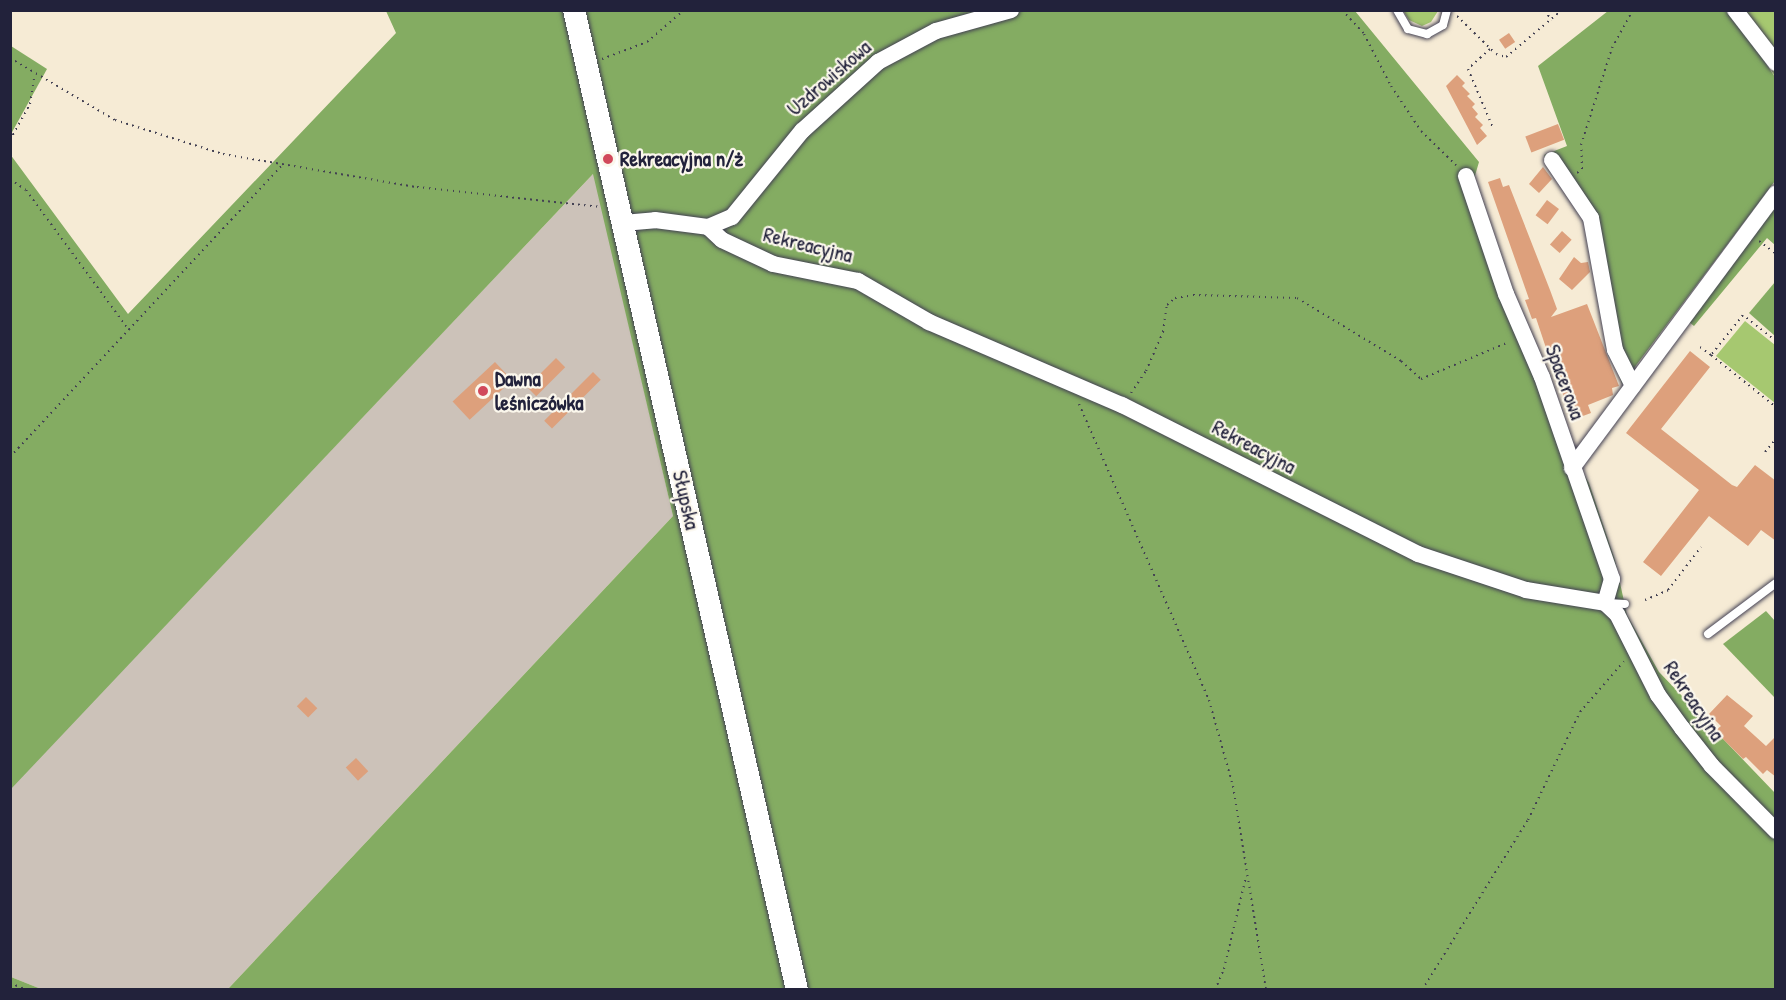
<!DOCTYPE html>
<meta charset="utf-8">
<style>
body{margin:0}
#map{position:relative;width:1786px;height:1000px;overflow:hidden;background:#f6ebd5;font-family:"Patrick Hand",sans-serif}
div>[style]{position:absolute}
.industrial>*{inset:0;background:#ccc2b9}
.green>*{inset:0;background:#a6c870}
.forest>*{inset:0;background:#84ac62}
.building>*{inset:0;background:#dda07c;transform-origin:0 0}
.path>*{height:2px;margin-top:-1px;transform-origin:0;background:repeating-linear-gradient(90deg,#424052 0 1.5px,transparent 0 6px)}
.roads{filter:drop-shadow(0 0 2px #424052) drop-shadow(0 0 2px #424052)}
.lane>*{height:8px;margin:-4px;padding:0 4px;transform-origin:4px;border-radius:4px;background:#fff}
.street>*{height:16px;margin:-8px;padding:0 8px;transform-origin:8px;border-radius:8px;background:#fff}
.secondary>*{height:22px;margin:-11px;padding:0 11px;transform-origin:11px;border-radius:11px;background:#fff}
.dots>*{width:16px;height:16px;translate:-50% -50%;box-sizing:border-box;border:3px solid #fbf7ec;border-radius:50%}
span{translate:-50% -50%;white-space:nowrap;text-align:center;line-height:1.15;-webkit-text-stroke:4.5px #fbf7ec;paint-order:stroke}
.street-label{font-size:21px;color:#22223b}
.poi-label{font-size:21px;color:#22223b;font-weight:700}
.left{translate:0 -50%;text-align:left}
.frame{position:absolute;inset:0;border:12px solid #22223b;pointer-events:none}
</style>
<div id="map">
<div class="industrial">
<div style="clip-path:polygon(594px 173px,673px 516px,228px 989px,41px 989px,11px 977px,10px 789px)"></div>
</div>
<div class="green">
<div style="clip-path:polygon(1438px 11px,1431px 22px,1422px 26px,1409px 20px,1404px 12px)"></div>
<div style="clip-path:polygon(1730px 11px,1775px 11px,1775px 77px,1757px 45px)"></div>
<div style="clip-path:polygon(1745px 321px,1775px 345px,1775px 403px,1716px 356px)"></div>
</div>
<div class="forest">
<div style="clip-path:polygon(1730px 10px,1775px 77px,1775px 181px,1622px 384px,1610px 351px,1584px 213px,1544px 155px,1567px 146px,1538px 66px,1608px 11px)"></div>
<div style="clip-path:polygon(386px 11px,1355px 11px,1479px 162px,1474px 179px,1477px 190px,1573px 456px,1589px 483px,1615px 560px,1627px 615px,1659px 672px,1775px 793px,1775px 989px,228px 989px,673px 516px,593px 174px,11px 789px,10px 154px,128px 314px,396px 33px)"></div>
<div style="clip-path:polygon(11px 46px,47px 69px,11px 134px)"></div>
<div style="clip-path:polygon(1775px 205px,1775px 245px,1767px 238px,1694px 326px,1689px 322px)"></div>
<div style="clip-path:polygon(1775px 282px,1775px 336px,1749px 313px)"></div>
<div style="clip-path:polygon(1766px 611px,1775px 621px,1775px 698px,1723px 644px)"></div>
<div style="clip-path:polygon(11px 977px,41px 989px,11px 989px)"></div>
</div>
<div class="building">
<div style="left:1509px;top:33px;width:11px;height:12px;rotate:56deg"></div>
<div style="clip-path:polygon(1457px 75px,1465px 83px,1462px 86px,1470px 94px,1467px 96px,1475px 104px,1472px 107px,1478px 114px,1475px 117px,1483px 125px,1480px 128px,1487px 136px,1477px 145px,1446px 86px)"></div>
<div style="left:1558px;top:124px;width:17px;height:35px;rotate:69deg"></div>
<div style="clip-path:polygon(1543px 167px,1552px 179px,1539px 193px,1529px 184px)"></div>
<div style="clip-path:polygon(1500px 178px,1503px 187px,1509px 185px,1550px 290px,1557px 309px,1551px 317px,1587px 304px,1619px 386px,1612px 388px,1613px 395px,1588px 405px,1591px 413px,1572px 420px,1555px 372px,1561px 369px,1553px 349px,1547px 351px,1536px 318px,1532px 319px,1525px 300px,1529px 299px,1488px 182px)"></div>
<div style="left:1547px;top:200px;width:15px;height:19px;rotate:37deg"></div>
<div style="left:1562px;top:231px;width:13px;height:18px;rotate:42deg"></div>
<div style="clip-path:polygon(1574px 257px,1581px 263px,1588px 262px,1590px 272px,1572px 290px,1559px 279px)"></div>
<div style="clip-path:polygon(1690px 351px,1710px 367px,1661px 429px,1732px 485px,1737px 487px,1755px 465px,1776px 481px,1776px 541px,1761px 530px,1748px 546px,1709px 516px,1661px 576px,1643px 562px,1699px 490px,1626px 433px)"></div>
<div style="left:556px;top:358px;width:13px;height:41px;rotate:45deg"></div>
<div style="left:495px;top:362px;width:25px;height:58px;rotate:47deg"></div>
<div style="left:593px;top:372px;width:11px;height:69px;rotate:45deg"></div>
<div style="clip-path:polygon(1727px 695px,1753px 716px,1744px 726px,1766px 746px,1776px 736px,1776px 777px,1767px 770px,1763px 774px,1746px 757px,1743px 759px,1715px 731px,1721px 726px,1709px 714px)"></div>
<div style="left:306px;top:697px;width:16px;height:13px;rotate:45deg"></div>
<div style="left:356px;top:758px;width:18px;height:14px;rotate:47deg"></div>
</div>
<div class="path">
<div style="left:1342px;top:10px;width:33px;rotate:47deg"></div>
<div style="left:1364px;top:34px;width:59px;rotate:62.6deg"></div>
<div style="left:1391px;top:86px;width:54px;rotate:56.3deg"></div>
<div style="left:1421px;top:131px;width:49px;rotate:44.2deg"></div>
<div style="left:1545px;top:10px;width:12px;rotate:59deg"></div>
<div style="left:1457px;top:16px;width:54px;rotate:44.3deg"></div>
<div style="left:1496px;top:54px;width:10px;rotate:17deg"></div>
<div style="left:1506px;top:57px;width:73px;rotate:-40deg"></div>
<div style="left:1490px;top:49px;width:30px;rotate:138deg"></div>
<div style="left:1468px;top:69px;width:64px;rotate:67deg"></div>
<div style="left:10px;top:58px;width:122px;rotate:30.6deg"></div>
<div style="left:115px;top:120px;width:113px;rotate:17.5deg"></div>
<div style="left:223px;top:154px;width:197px;rotate:9.7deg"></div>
<div style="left:417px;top:187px;width:185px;rotate:6.2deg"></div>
<div style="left:602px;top:59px;width:48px;rotate:-20.7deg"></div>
<div style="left:647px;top:42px;width:49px;rotate:-40.9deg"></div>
<div style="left:10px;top:140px;width:41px;rotate:-60.9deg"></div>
<div style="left:30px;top:104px;width:30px;rotate:-81deg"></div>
<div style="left:1577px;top:173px;width:6px;rotate:-39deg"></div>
<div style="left:1582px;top:169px;width:24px;rotate:-92deg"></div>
<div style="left:1581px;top:145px;width:102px;rotate:-72.3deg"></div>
<div style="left:1612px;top:48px;width:43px;rotate:-61.1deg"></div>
<div style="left:10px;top:179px;width:19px;rotate:35deg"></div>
<div style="left:26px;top:190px;width:174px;rotate:53.7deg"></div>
<div style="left:1759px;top:241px;width:21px;rotate:37deg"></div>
<div style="left:1776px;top:341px;width:42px;rotate:-141.8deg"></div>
<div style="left:1743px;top:315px;width:51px;rotate:128.7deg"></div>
<div style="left:1711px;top:355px;width:83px;rotate:38.7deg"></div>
<div style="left:1700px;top:347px;width:14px;rotate:36deg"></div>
<div style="left:1131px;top:393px;width:27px;rotate:-56deg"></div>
<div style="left:1146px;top:371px;width:43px;rotate:-66.4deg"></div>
<div style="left:1163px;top:332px;width:27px;rotate:-82deg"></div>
<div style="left:1167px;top:305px;width:11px;rotate:-41deg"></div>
<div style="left:1175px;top:298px;width:18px;rotate:-9deg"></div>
<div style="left:1193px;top:295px;width:104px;rotate:1.7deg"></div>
<div style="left:1297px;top:298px;width:122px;rotate:31.2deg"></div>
<div style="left:1401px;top:361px;width:27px;rotate:42deg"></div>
<div style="left:1421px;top:379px;width:95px;rotate:-22.8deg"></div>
<div style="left:1079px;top:404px;width:323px;rotate:66.3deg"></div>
<div style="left:1209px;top:700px;width:89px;rotate:74.4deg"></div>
<div style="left:1233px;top:786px;width:207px;rotate:80.8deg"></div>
<div style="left:1765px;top:452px;width:17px;rotate:-50deg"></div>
<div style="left:10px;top:457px;width:399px;rotate:-47deg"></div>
<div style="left:1645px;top:600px;width:25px;rotate:-23deg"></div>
<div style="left:1668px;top:590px;width:54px;rotate:-52.5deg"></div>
<div style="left:10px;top:983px;width:18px;rotate:22deg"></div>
<div style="left:1215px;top:990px;width:23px;rotate:-67deg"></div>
<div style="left:1224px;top:969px;width:95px;rotate:-76.6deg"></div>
<div style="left:1422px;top:990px;width:200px;rotate:-58.1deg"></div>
<div style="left:1528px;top:820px;width:120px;rotate:-64.3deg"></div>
<div style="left:1580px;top:712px;width:67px;rotate:-49.2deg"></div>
</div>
<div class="roads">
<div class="lane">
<div style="left:1397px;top:10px;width:22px;rotate:60deg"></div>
<div style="left:1408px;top:29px;width:20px;rotate:15deg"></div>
<div style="left:1427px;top:34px;width:18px;rotate:-29deg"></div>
<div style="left:1443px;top:25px;width:16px;rotate:-75deg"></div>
<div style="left:1608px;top:603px;width:17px;rotate:3deg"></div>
<div style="left:1708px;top:634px;width:85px;rotate:-36.9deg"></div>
</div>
<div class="street">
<div style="left:1735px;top:10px;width:67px;rotate:52.3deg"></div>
<div style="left:1552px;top:160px;width:70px;rotate:56.1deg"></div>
<div style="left:1591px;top:218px;width:134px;rotate:79.7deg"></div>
<div style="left:1615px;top:350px;width:40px;rotate:63.4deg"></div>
<div style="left:1466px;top:176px;width:125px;rotate:71.3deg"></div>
<div style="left:1506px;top:294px;width:90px;rotate:66.6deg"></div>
<div style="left:1542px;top:377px;width:214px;rotate:70.9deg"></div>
<div style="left:1612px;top:579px;width:25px;rotate:106deg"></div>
<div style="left:623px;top:223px;width:32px;rotate:-5deg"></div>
<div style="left:655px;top:220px;width:53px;rotate:7.5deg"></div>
<div style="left:708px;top:227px;width:19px;rotate:43deg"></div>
<div style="left:722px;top:240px;width:56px;rotate:25.2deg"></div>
<div style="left:773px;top:264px;width:87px;rotate:11.3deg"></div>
<div style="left:858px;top:281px;width:82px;rotate:30deg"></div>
<div style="left:929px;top:322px;width:210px;rotate:23.3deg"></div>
<div style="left:1122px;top:405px;width:331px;rotate:26.7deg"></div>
<div style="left:1418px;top:554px;width:114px;rotate:18.4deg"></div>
<div style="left:1526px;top:590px;width:80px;rotate:9.3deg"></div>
<div style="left:1605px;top:603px;width:16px;rotate:43deg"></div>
<div style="left:1617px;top:614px;width:91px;rotate:63.2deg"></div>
<div style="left:1658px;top:695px;width:41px;rotate:54deg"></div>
<div style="left:1682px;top:728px;width:48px;rotate:51.7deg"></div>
<div style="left:1712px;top:766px;width:91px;rotate:45.4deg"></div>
<div style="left:708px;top:227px;width:26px;rotate:-23deg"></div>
<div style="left:732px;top:217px;width:111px;rotate:-50.9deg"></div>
<div style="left:802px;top:131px;width:103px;rotate:-42.2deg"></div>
<div style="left:878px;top:62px;width:66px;rotate:-28.1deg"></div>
<div style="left:936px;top:31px;width:78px;rotate:-15.6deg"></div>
<div style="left:1572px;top:468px;width:342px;rotate:-53.4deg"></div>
</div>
<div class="secondary">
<div style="left:574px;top:10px;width:1005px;rotate:77.18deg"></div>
</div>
</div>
<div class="dots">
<div style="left:608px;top:159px;background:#d1495b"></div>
<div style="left:483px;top:391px;background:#d1495b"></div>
</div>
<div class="street-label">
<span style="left:829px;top:78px;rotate:-41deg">Uzdrowiskowa</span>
<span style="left:808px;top:245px;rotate:14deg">Rekreacyjna</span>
<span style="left:1565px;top:382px;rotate:70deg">Spacerowa</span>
<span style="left:1254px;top:447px;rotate:28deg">Rekreacyjna</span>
<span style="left:686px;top:500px;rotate:77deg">Słupska</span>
<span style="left:1694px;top:701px;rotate:56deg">Rekreacyjna</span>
</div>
<div class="poi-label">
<span class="left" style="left:620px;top:159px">Rekreacyjna n/ż</span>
<span class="left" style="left:495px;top:391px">Dawna<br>leśniczówka</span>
</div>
<div class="frame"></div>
</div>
